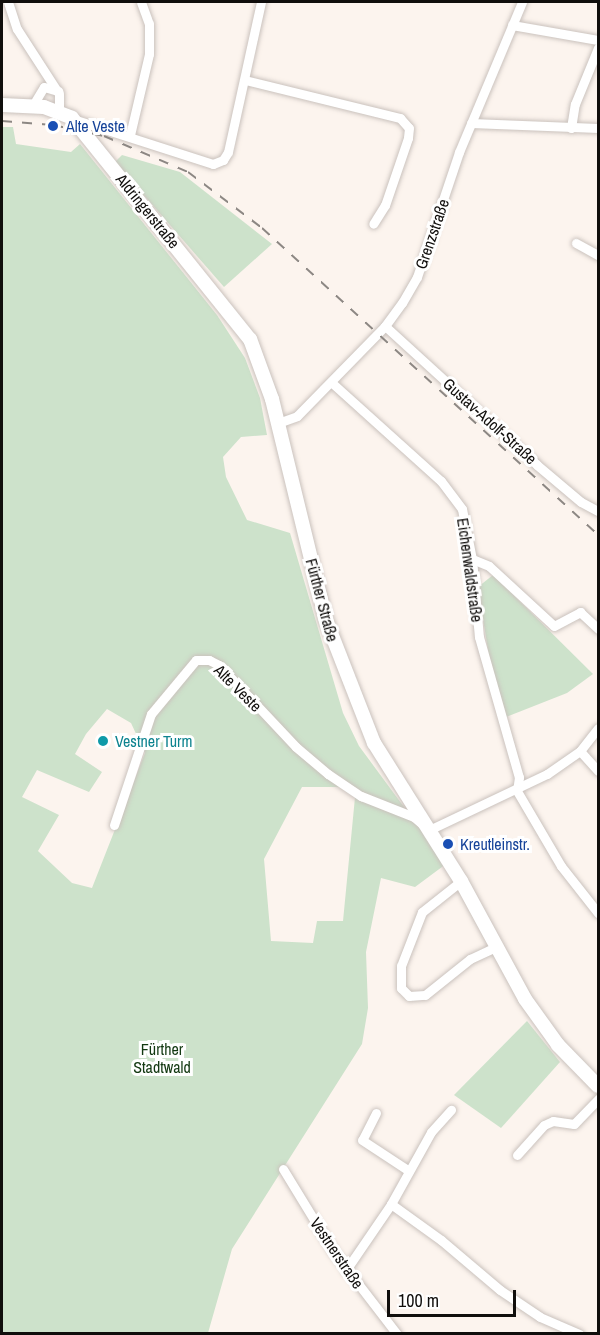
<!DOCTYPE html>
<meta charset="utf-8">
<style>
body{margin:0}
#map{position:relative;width:600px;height:1335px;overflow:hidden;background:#fcf4ee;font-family:"Archivo Narrow",sans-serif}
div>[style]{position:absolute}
.green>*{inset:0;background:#cde2cb}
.roads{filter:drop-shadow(0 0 2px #cac2bd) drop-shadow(0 0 2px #cac2bd)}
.street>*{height:9px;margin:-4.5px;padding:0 4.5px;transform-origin:4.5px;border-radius:4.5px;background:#fff}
.secondary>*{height:14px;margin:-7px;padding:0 7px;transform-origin:7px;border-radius:7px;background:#fff}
.rail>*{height:2px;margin-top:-1px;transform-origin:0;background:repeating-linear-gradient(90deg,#8c8783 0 10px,transparent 0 20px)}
.dots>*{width:16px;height:16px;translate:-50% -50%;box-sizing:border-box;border:3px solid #fff;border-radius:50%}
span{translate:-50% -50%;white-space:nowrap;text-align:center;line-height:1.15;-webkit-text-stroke:6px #fff;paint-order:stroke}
.transit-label{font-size:16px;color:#164399}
.left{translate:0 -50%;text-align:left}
.street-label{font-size:16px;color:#100e0c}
.culture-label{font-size:16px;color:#0d838f}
.park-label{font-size:16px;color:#123811}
.frame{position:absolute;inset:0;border:3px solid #100e0c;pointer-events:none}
.scale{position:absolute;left:387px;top:1290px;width:129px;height:27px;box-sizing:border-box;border:3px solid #100e0c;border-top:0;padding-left:8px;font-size:18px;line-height:21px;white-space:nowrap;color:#100e0c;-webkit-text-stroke:4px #fff;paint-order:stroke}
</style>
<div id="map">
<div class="green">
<div style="clip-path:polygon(evenodd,2px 127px,13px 127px,16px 144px,71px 152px,80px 144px,217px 315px,245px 358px,260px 398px,267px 435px,241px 437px,223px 457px,226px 477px,247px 520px,290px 533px,343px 713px,359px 746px,446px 864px,415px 887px,381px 878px,366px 952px,368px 1008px,362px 1044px,232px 1249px,208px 1333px,2px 1334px,2px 127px,107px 709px,131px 723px,145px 753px,92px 888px,72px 883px,38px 851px,59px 815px,22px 797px,37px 770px,89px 792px,102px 772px,75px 754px,86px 734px,107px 709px,2px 127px,302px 787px,356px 787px,343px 921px,317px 921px,313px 943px,271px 941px,264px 859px,302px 787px)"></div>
<div style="clip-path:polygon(122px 155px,180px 172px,272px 244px,224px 287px,115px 162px)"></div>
<div style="clip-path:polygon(493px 575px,593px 674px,567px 693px,506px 717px,491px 669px,478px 587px)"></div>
<div style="clip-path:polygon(527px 1021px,560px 1062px,501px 1128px,454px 1095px)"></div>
</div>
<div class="roads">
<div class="street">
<div style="left:8px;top:2px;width:28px;rotate:72deg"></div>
<div style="left:17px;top:29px;width:77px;rotate:57.1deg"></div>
<div style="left:59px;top:94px;width:16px;rotate:90deg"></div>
<div style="left:512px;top:25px;width:87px;rotate:9.9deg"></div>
<div style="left:245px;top:80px;width:160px;rotate:13.8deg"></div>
<div style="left:400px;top:118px;width:13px;rotate:48deg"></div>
<div style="left:409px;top:128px;width:10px;rotate:96deg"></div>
<div style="left:408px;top:138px;width:71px;rotate:108.9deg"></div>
<div style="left:385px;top:205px;width:22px;rotate:122deg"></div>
<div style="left:33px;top:105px;width:21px;rotate:-59deg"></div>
<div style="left:44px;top:87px;width:15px;rotate:16deg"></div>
<div style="left:73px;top:119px;width:147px;rotate:17.8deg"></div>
<div style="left:213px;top:164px;width:11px;rotate:-22deg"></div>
<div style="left:223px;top:160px;width:9px;rotate:-58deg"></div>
<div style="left:228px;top:152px;width:154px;rotate:-77.6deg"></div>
<div style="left:471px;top:123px;width:127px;rotate:2.3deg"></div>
<div style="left:571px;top:128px;width:24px;rotate:-81deg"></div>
<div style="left:575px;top:104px;width:61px;rotate:-67.7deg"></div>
<div style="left:130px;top:135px;width:83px;rotate:-76.8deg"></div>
<div style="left:149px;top:54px;width:30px;rotate:-90deg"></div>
<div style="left:149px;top:24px;width:23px;rotate:-110deg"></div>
<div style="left:576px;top:243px;width:25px;rotate:29deg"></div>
<div style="left:385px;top:326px;width:206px;rotate:42.4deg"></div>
<div style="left:537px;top:465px;width:57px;rotate:40.1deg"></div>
<div style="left:581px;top:502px;width:19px;rotate:28deg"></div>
<div style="left:331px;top:382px;width:148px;rotate:42deg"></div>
<div style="left:441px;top:481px;width:35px;rotate:53deg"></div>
<div style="left:462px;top:509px;width:51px;rotate:78.7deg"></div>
<div style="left:472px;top:559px;width:78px;rotate:84.9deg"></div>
<div style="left:479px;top:637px;width:146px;rotate:74.1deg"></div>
<div style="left:519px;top:777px;width:14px;rotate:98deg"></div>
<div style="left:517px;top:791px;width:87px;rotate:59.6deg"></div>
<div style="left:561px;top:866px;width:60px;rotate:51.8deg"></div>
<div style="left:278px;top:423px;width:20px;rotate:-20deg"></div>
<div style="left:297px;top:416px;width:126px;rotate:-45.6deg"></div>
<div style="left:385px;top:326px;width:29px;rotate:-54deg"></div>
<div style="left:402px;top:303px;width:30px;rotate:-60deg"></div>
<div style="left:417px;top:277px;width:132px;rotate:-71.4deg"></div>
<div style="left:459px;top:152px;width:163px;rotate:-67.2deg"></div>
<div style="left:472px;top:559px;width:18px;rotate:22deg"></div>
<div style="left:489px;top:566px;width:88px;rotate:42.7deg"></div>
<div style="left:554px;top:626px;width:30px;rotate:-28deg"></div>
<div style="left:580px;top:612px;width:25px;rotate:43deg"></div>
<div style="left:580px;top:751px;width:27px;rotate:48deg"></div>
<div style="left:114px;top:825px;width:117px;rotate:-71.6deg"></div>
<div style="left:151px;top:714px;width:70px;rotate:-50.2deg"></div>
<div style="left:196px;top:660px;width:13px"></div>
<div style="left:209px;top:660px;width:11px;rotate:27deg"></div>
<div style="left:219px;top:665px;width:112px;rotate:46.8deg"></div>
<div style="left:296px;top:747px;width:42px;rotate:40.2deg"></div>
<div style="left:328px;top:774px;width:40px;rotate:34deg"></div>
<div style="left:361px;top:796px;width:57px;rotate:21.6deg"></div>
<div style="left:414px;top:817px;width:20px;rotate:41deg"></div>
<div style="left:429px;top:830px;width:131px;rotate:-25.4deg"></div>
<div style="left:547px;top:774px;width:40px;rotate:-34.9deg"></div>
<div style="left:580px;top:751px;width:29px;rotate:-52deg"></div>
<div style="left:461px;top:881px;width:50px;rotate:141.5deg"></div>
<div style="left:422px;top:912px;width:58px;rotate:111.3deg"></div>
<div style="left:401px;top:966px;width:22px;rotate:90deg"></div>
<div style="left:401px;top:988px;width:11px;rotate:45deg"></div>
<div style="left:409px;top:996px;width:16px;rotate:-4deg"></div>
<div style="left:425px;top:995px;width:58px;rotate:-38.7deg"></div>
<div style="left:470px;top:959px;width:31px;rotate:-25deg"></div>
<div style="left:376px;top:1113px;width:30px;rotate:117deg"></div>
<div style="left:362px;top:1140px;width:56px;rotate:33.4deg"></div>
<div style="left:517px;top:1155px;width:40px;rotate:-48deg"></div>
<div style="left:544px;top:1125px;width:10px;rotate:-24deg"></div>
<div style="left:553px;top:1121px;width:21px;rotate:8deg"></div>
<div style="left:574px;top:1124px;width:35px;rotate:-46deg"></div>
<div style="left:283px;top:1169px;width:96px;rotate:58.6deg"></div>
<div style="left:333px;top:1251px;width:105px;rotate:52.4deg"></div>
<div style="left:391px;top:1204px;width:62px;rotate:35.8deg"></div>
<div style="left:441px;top:1240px;width:77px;rotate:40.3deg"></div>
<div style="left:500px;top:1290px;width:48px;rotate:34deg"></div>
<div style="left:540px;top:1317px;width:43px;rotate:23.6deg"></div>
<div style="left:346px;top:1270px;width:80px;rotate:-55.7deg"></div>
<div style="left:391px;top:1204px;width:82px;rotate:-60.9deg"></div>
<div style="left:431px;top:1132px;width:30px;rotate:-48deg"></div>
</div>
<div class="secondary">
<div style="left:2px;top:105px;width:42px;rotate:2.7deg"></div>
<div style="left:44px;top:107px;width:30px;rotate:21deg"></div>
<div style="left:72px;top:118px;width:284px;rotate:51.2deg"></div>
<div style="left:250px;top:339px;width:64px;rotate:69.9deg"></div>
<div style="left:272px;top:399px;width:228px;rotate:76.3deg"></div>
<div style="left:326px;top:620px;width:132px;rotate:68.7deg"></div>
<div style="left:374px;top:743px;width:163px;rotate:57.8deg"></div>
<div style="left:461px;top:881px;width:134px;rotate:61.5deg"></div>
<div style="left:525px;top:999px;width:57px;rotate:54.3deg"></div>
<div style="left:558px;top:1045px;width:57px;rotate:45.7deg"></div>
</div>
</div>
<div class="rail">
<div style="left:2px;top:121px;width:51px;rotate:4.5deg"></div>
<div style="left:53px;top:125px;width:52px;rotate:12.2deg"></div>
<div style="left:104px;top:136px;width:91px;rotate:23.2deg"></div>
<div style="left:188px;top:172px;width:93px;rotate:37.1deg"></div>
<div style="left:262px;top:228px;width:455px;rotate:42.4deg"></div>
</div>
<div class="dots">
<div style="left:53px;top:126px;background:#1a4fb4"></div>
<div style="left:103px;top:741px;background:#0f9aa8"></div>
<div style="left:448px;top:844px;background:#1a4fb4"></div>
</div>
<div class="transit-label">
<span class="left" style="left:66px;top:126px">Alte Veste</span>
<span class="left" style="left:460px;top:844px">Kreutleinstr.</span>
</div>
<div class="street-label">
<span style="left:148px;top:211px;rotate:51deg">Aldringerstraße</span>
<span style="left:432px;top:234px;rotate:-71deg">Grenzstraße</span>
<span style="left:490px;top:421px;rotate:42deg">Gustav-Adolf-Straße</span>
<span style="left:470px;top:570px;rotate:82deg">Eichenwaldstraße</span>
<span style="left:322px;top:600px;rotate:75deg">Fürther Straße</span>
<span style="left:238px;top:688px;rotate:45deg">Alte Veste</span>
<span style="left:337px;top:1253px;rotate:56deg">Vestnerstraße</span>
</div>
<div class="culture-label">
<span class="left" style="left:115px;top:741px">Vestner Turm</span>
</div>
<div class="park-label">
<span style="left:162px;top:1058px">Fürther<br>Stadtwald</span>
</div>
<div class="frame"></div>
<div class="scale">100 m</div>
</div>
